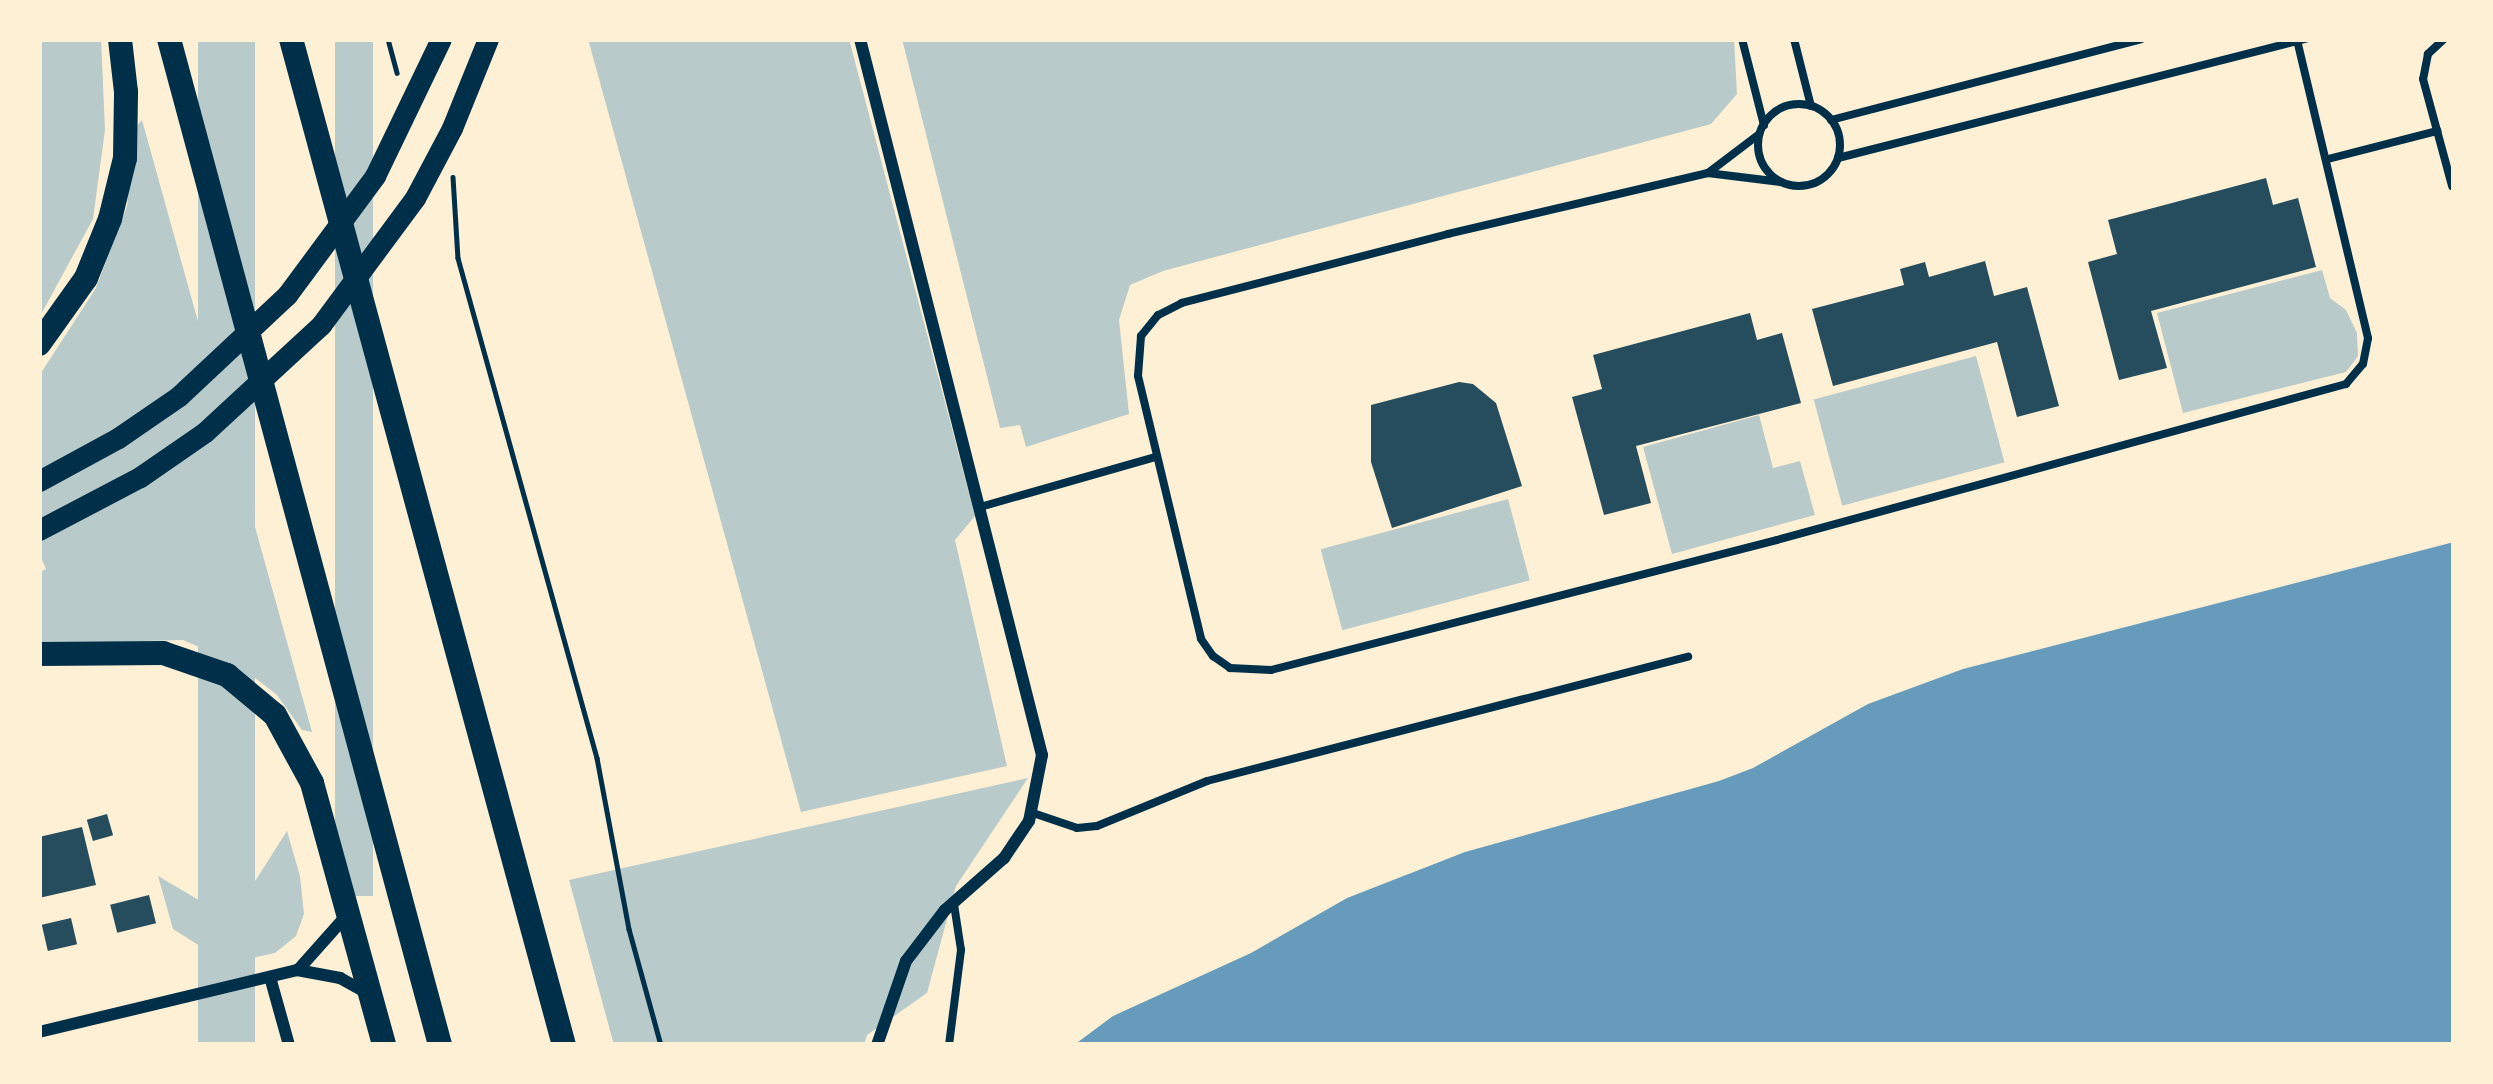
<!DOCTYPE html>
<style>
body{margin:0}
#map{position:relative;width:2493px;height:1084px;overflow:hidden;background:#fdf0d5;font-family:Manrope,sans-serif}
div>[style]{position:absolute}
.green>*{inset:0;background:#b9caca;transform-origin:0 0}
.water>*{inset:0;background:#669bbc}
.building>*{inset:0;background:#264d5e;transform-origin:0 0}
.path>*{height:4.5px;margin:-2.25px;padding:0 2.25px;transform-origin:2.25px;border-radius:2.25px;background:#003049}
.service>*{height:8px;margin:-4px;padding:0 4px;transform-origin:4px;border-radius:4px;background:#003049}
.service>.ring{margin:-4px;padding:0;box-sizing:content-box;background:none;border:8px solid #003049;border-radius:50%}
.minor>*{height:12px;margin:-6px;padding:0 6px;transform-origin:6px;border-radius:6px;background:#003049}
.secondary>*{height:21px;margin:-10.5px;padding:0 10.5px;transform-origin:10.5px;border-radius:10.5px;background:#003049}
.trunk>*{height:24px;margin:-12px;padding:0 12px;transform-origin:12px;border-radius:12px;background:#003049}
span{translate:-50% -50%;white-space:nowrap;text-align:center;line-height:1.15;-webkit-text-stroke:9px #fdf0d5;paint-order:stroke}
.frame{position:absolute;inset:0;border:42px solid #fdf0d5;pointer-events:none}
</style>
<div id="map">
<div class="green">
<div style="clip-path:polygon(39px 39px,101px 39px,105px 130px,93px 219px,39px 318px)"></div>
<div style="left:198px;top:39px;width:57px;height:1042px"></div>
<div style="left:335px;top:39px;width:38px;height:857px"></div>
<div style="clip-path:polygon(588px 39px,849px 39px,975px 516px,955px 540px,1007px 766px,801px 812px)"></div>
<div style="clip-path:polygon(902px 39px,1734px 39px,1737px 94px,1711px 124px,1163px 271px,1130px 285px,1119px 320px,1129px 414px,1026px 447px,1020px 425px,1000px 428px)"></div>
<div style="clip-path:polygon(142px 120px,312px 732px,302px 730px,277px 695px,236px 663px,183px 640px,39px 644px,39px 572px,46px 569px,39px 553px,39px 376px,96px 288px,127px 206px,134px 129px)"></div>
<div style="clip-path:polygon(2322px 270px,2330px 298px,2346px 310px,2357px 333px,2358px 356px,2346px 372px,2183px 413px,2157px 313px)"></div>
<div style="left:1976px;top:356px;width:110px;height:168px;rotate:75deg"></div>
<div style="clip-path:polygon(1759px 415px,1773px 468px,1800px 461px,1815px 515px,1672px 554px,1643px 447px)"></div>
<div style="left:1508px;top:499px;width:84px;height:194px;rotate:75deg"></div>
<div style="clip-path:polygon(1028px 778px,956px 886px,927px 993px,867px 1035px,864px 1045px,614px 1045px,569px 880px)"></div>
<div style="clip-path:polygon(287px 831px,300px 876px,304px 914px,296px 936px,275px 953px,227px 963px,173px 929px,158px 876px,231px 919px)"></div>
</div>
<div class="water">
<div style="clip-path:polygon(2454px 542px,2454px 1045px,1074px 1045px,1113px 1016px,1251px 953px,1347px 898px,1465px 852px,1719px 781px,1753px 768px,1868px 704px,1963px 669px)"></div>
</div>
<div class="building">
<div style="clip-path:polygon(2266px 178px,2273px 205px,2298px 198px,2316px 267px,2151px 311px,2167px 368px,2119px 380px,2088px 262px,2117px 254px,2108px 220px)"></div>
<div style="clip-path:polygon(1985px 261px,1994px 296px,2027px 287px,2059px 406px,2017px 417px,1997px 342px,1833px 386px,1812px 309px,1904px 285px,1900px 269px,1925px 262px,1929px 277px)"></div>
<div style="clip-path:polygon(1750px 313px,1757px 340px,1782px 333px,1801px 403px,1636px 446px,1651px 503px,1604px 515px,1572px 397px,1602px 389px,1593px 355px)"></div>
<div style="clip-path:polygon(1459px 382px,1473px 384px,1496px 403px,1522px 486px,1392px 528px,1371px 462px,1371px 405px)"></div>
<div style="left:107px;top:814px;width:22px;height:21px;rotate:74deg"></div>
<div style="clip-path:polygon(82px 827px,96px 885px,39px 898px,39px 837px)"></div>
<div style="left:149px;top:895px;width:29px;height:40px;rotate:76deg"></div>
<div style="left:71px;top:918px;width:27px;height:30px;rotate:77deg"></div>
</div>
<div class="path">
<div style="left:388px;top:39px;width:35px;rotate:75deg"></div>
<div style="left:453px;top:177px;width:81px;rotate:86.5deg"></div>
<div style="left:458px;top:258px;width:519px;rotate:74.46deg"></div>
<div style="left:597px;top:758px;width:174px;rotate:79.4deg"></div>
<div style="left:629px;top:929px;width:120px;rotate:74.6deg"></div>
</div>
<div class="service">
<div style="left:1742px;top:39px;width:89px;rotate:75.7deg"></div>
<div style="left:1794px;top:39px;width:69px;rotate:75.8deg"></div>
<div style="left:2444px;top:39px;width:22px;rotate:137deg"></div>
<div style="left:2428px;top:54px;width:25px;rotate:101deg"></div>
<div style="left:2423px;top:79px;width:111px;rotate:74.8deg"></div>
<div class="ring" style="left:1758px;top:104px;width:74px;height:74px"></div>
<div style="left:1831px;top:120px;width:320px;rotate:-14.6deg"></div>
<div style="left:1838px;top:158px;width:482px;rotate:-14.3deg"></div>
<div style="left:2328px;top:159px;width:113px;rotate:-14.4deg"></div>
<div style="left:1708px;top:173px;width:63px;rotate:-37.2deg"></div>
<div style="left:1781px;top:182px;width:74px;rotate:-173deg"></div>
<div style="left:1708px;top:173px;width:267px;rotate:166.8deg"></div>
<div style="left:1448px;top:234px;width:275px;rotate:165.5deg"></div>
<div style="left:1182px;top:303px;width:27px;rotate:153deg"></div>
<div style="left:1158px;top:315px;width:27px;rotate:129deg"></div>
<div style="left:1141px;top:336px;width:40px;rotate:94.3deg"></div>
<div style="left:1138px;top:376px;width:270px;rotate:76.5deg"></div>
<div style="left:1201px;top:639px;width:21px;rotate:55deg"></div>
<div style="left:1213px;top:656px;width:21px;rotate:35deg"></div>
<div style="left:1230px;top:668px;width:41px;rotate:2.8deg"></div>
<div style="left:1271px;top:670px;width:522px;rotate:-14.41deg"></div>
<div style="left:1777px;top:540px;width:590px;rotate:-15.33deg"></div>
<div style="left:2346px;top:384px;width:26px;rotate:-50deg"></div>
<div style="left:2363px;top:364px;width:26px;rotate:-79deg"></div>
<div style="left:2368px;top:338px;width:307px;rotate:-103.4deg"></div>
<div style="left:980px;top:507px;width:182px;rotate:-15.9deg"></div>
<div style="left:1033px;top:813px;width:46px;rotate:18.8deg"></div>
<div style="left:1077px;top:828px;width:20px;rotate:-6deg"></div>
<div style="left:1097px;top:826px;width:119px;rotate:-22.2deg"></div>
<div style="left:1207px;top:781px;width:497px;rotate:-14.5deg"></div>
<div style="left:949px;top:1045px;width:96px;rotate:-82.8deg"></div>
<div style="left:961px;top:950px;width:47px;rotate:-98.7deg"></div>
</div>
<div class="minor">
<div style="left:860px;top:39px;width:739px;rotate:75.74deg"></div>
<div style="left:1042px;top:755px;width:67px;rotate:101.1deg"></div>
<div style="left:1029px;top:821px;width:45px;rotate:124deg"></div>
<div style="left:1004px;top:858px;width:79px;rotate:138.6deg"></div>
<div style="left:945px;top:910px;width:64px;rotate:127.4deg"></div>
<div style="left:906px;top:961px;width:89px;rotate:109deg"></div>
<div style="left:298px;top:970px;width:72px;rotate:-48.4deg"></div>
<div style="left:270px;top:977px;width:71px;rotate:74.4deg"></div>
<div style="left:39px;top:1032px;width:265px;rotate:-13.5deg"></div>
<div style="left:297px;top:970px;width:44px;rotate:10.5deg"></div>
<div style="left:340px;top:978px;width:31px;rotate:29deg"></div>
</div>
<div class="secondary">
<div style="left:39px;top:481px;width:90px;rotate:-28.6deg"></div>
<div style="left:118px;top:438px;width:74px;rotate:-34.5deg"></div>
<div style="left:179px;top:396px;width:148px;rotate:-43.1deg"></div>
<div style="left:287px;top:295px;width:148px;rotate:-53.5deg"></div>
<div style="left:375px;top:176px;width:152px;rotate:-64.3deg"></div>
<div style="left:39px;top:530px;width:114px;rotate:-27.7deg"></div>
<div style="left:140px;top:477px;width:79px;rotate:-34.7deg"></div>
<div style="left:205px;top:432px;width:158px;rotate:-42.7deg"></div>
<div style="left:321px;top:325px;width:158px;rotate:-53.5deg"></div>
<div style="left:415px;top:198px;width:79px;rotate:-62.1deg"></div>
<div style="left:452px;top:128px;width:96px;rotate:-68deg"></div>
</div>
<div class="trunk">
<div style="left:169px;top:39px;width:1042px;rotate:74.92deg"></div>
<div style="left:291px;top:39px;width:1042px;rotate:74.82deg"></div>
<div style="left:39px;top:344px;width:81px;rotate:-54.5deg"></div>
<div style="left:86px;top:278px;width:64px;rotate:-67.9deg"></div>
<div style="left:110px;top:219px;width:63px;rotate:-76.2deg"></div>
<div style="left:125px;top:158px;width:66px;rotate:-89.1deg"></div>
<div style="left:126px;top:92px;width:53px;rotate:-96.5deg"></div>
<div style="left:39px;top:654px;width:124px;rotate:-0.5deg"></div>
<div style="left:163px;top:653px;width:68px;rotate:19deg"></div>
<div style="left:227px;top:675px;width:62px;rotate:39.8deg"></div>
<div style="left:275px;top:715px;width:77px;rotate:61.4deg"></div>
<div style="left:312px;top:783px;width:272px;rotate:74.6deg"></div>
</div>
<div class="frame"></div>
</div>
